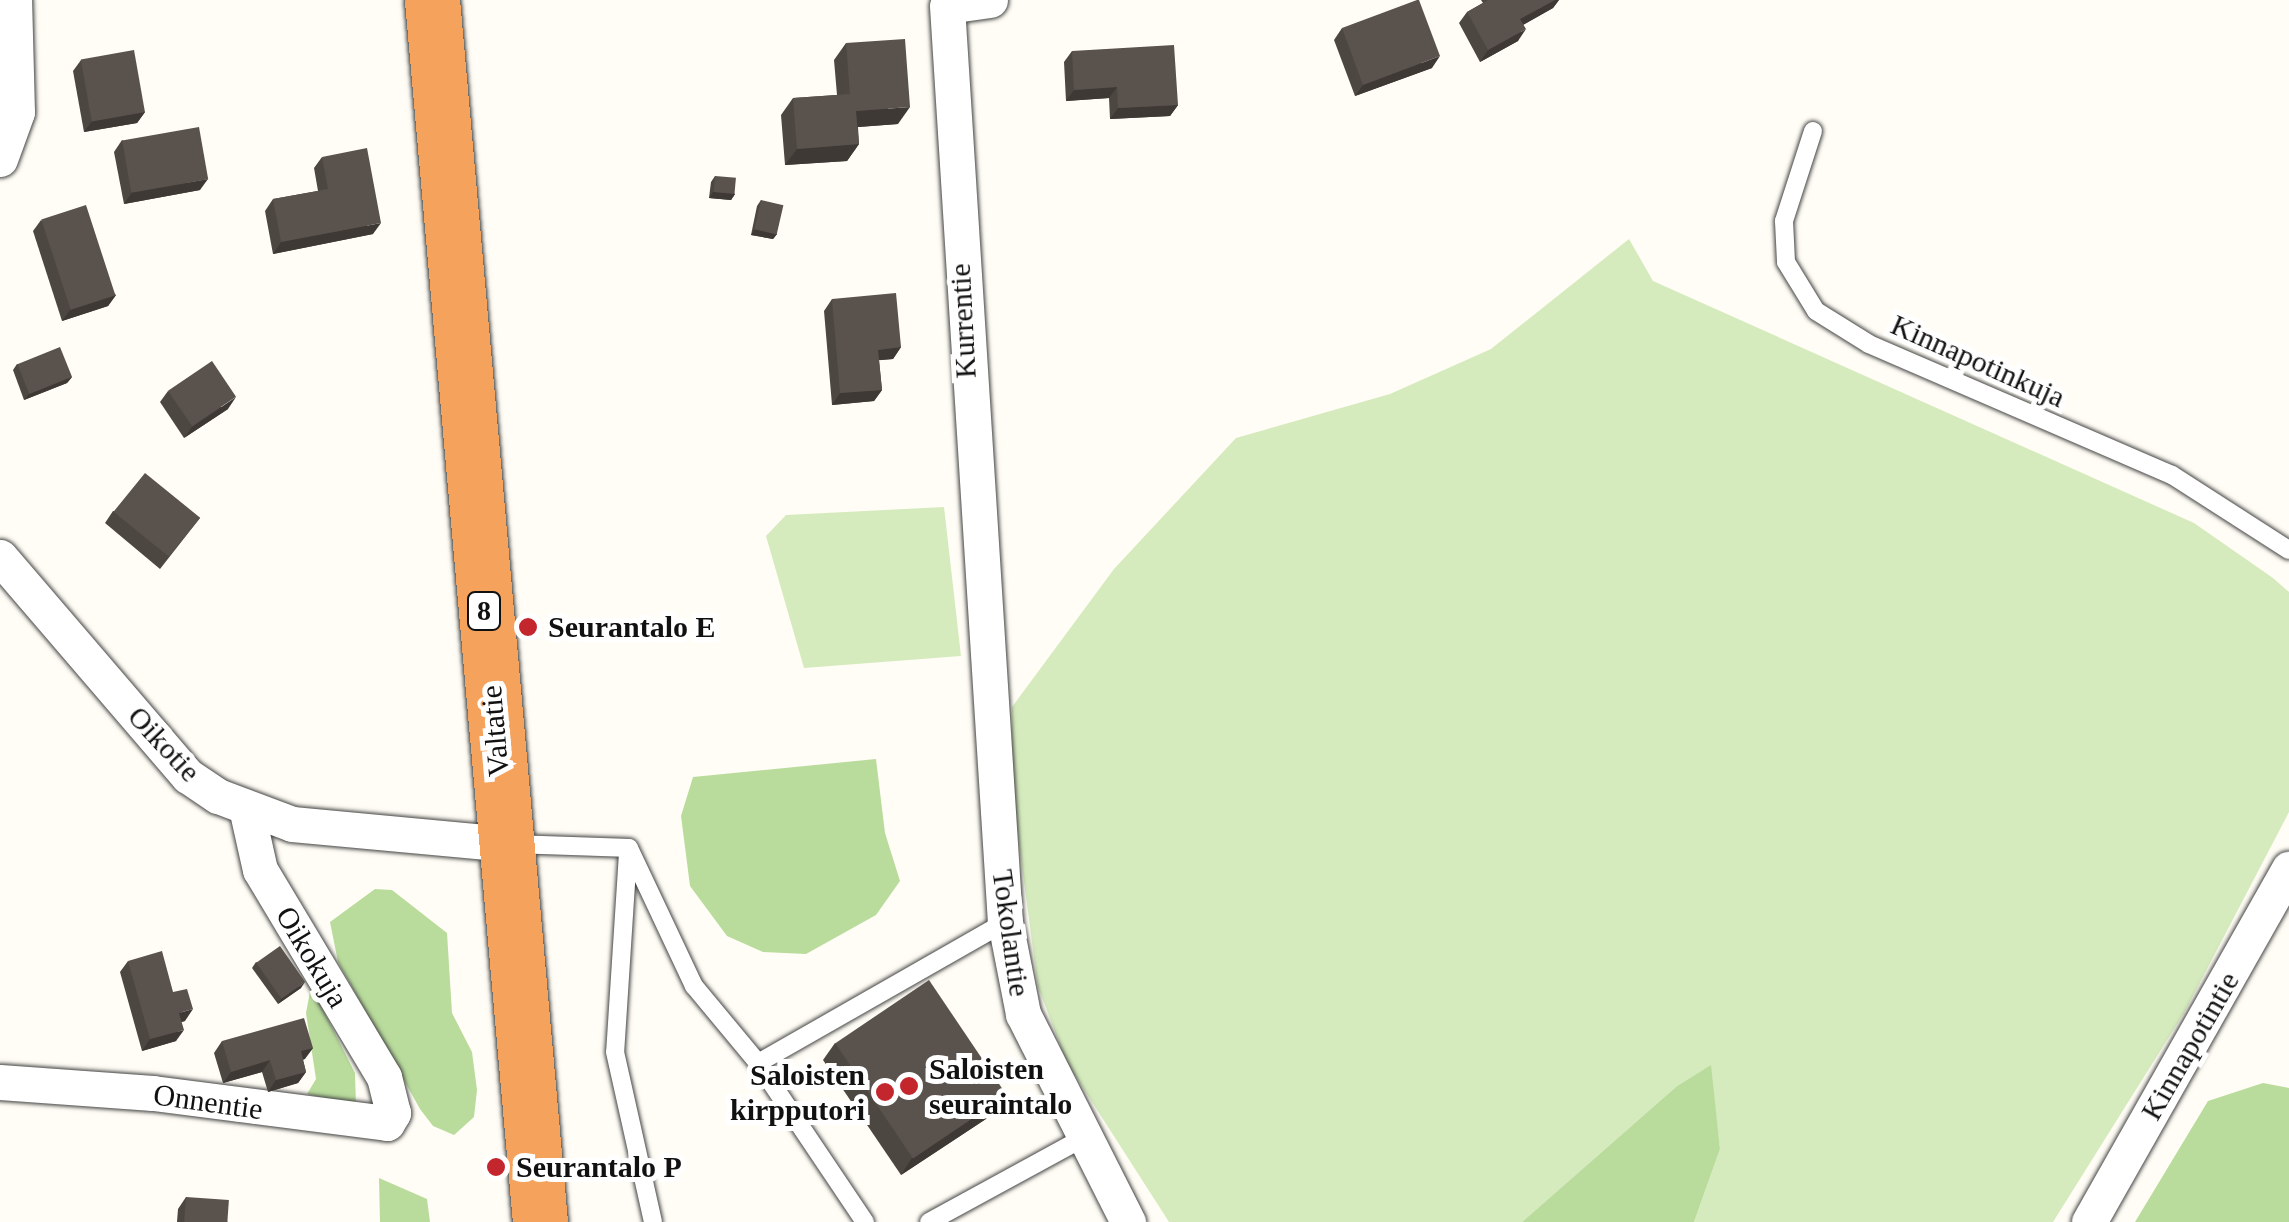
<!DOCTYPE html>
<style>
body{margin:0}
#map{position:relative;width:2289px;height:1222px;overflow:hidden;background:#fffdf5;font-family:Georgia,serif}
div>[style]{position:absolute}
.green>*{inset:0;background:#d5ebbd}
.forest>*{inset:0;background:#b9dc9c}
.roads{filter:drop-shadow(0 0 2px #444) drop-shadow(0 0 2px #444)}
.lane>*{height:18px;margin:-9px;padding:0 9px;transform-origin:9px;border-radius:9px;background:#fff}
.street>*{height:35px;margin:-17.5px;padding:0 17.5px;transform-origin:17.5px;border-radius:17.5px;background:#fff}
.highway>*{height:55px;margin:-27.5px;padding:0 27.5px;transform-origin:27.5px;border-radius:27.5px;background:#f5a25d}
.wall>*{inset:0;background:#4d4742}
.shaded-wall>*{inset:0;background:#3f3936}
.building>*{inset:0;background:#5a524d;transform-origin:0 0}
.dots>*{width:28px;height:28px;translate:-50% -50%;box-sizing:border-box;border:5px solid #fff;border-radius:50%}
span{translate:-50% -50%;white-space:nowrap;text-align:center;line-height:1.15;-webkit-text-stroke:10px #fff;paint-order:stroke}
.shield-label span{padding:2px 8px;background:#fff;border:2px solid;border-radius:8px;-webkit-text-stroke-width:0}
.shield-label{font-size:28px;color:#111;font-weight:700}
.street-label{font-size:30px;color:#111}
.poi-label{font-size:30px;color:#111;font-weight:700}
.left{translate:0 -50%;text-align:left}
.right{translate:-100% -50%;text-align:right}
</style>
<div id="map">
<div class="green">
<div style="clip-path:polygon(1629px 239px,1653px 281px,2194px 523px,2273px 578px,2289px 592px,2289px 812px,2184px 1013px,2053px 1222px,1694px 1222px,1720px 1149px,1710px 1066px,1677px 1086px,1522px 1222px,1169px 1222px,1067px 1063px,1038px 987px,1012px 791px,1012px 707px,1114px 569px,1236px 438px,1390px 394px,1491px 349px)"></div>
<div style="clip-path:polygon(944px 507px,961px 656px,804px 668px,766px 536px,786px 515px)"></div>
</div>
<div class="forest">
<div style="clip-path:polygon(876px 759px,885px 833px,900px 881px,876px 915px,806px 954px,763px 952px,727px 936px,690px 886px,681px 816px,693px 777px)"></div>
<div style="clip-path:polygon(375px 889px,392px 890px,447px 933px,452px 1013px,472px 1052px,477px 1090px,474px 1117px,454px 1135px,433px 1126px,420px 1109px,338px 962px,330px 922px)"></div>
<div style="clip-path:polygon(311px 986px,355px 1073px,356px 1106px,307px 1094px,316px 1079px,306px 1013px)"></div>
<div style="clip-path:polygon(1711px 1065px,1720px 1149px,1694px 1222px,1522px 1222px,1677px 1086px)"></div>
<div style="clip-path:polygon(2263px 1083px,2289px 1088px,2289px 1222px,2135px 1222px,2208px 1101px)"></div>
<div style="clip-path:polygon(379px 1178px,427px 1199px,430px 1222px,380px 1222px)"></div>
</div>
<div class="roads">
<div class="lane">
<div style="left:1813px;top:131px;width:95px;rotate:107.9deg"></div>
<div style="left:1784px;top:221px;width:41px;rotate:87.2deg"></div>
<div style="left:1786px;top:262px;width:57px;rotate:58.5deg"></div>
<div style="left:1816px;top:311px;width:62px;rotate:31.9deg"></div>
<div style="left:1869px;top:344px;width:330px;rotate:23.4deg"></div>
<div style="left:2172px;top:475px;width:139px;rotate:32.7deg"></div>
<div style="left:514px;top:844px;width:115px;rotate:2deg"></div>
<div style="left:629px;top:848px;width:153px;rotate:64.8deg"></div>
<div style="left:694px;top:986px;width:100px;rotate:50.3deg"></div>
<div style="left:758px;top:1063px;width:192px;rotate:56.1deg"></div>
<div style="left:628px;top:853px;width:199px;rotate:93.7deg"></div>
<div style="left:615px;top:1052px;width:174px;rotate:77.4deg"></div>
<div style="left:758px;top:1063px;width:284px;rotate:-29.7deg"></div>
<div style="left:929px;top:1222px;width:178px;rotate:-28.6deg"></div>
</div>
<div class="street">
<div style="left:990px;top:0;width:43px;rotate:172.1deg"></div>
<div style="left:947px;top:6px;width:918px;rotate:86.38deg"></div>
<div style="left:1005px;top:922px;width:94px;rotate:78.9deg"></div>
<div style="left:1023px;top:1014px;width:233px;rotate:63.2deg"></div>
<div style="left:0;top:159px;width:50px;rotate:-70.1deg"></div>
<div style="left:17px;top:112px;width:112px;rotate:-91.5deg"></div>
<div style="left:0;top:557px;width:289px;rotate:49.4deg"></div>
<div style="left:188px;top:776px;width:36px;rotate:34deg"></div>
<div style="left:218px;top:796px;width:79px;rotate:20.7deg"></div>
<div style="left:292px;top:824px;width:215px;rotate:5.3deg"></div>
<div style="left:0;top:1082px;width:153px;rotate:4.1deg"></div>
<div style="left:153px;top:1093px;width:236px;rotate:7.3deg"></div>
<div style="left:387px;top:1123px;width:12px;rotate:-59deg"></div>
<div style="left:393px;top:1113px;width:37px;rotate:-104deg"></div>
<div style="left:384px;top:1077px;width:241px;rotate:-120.9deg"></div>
<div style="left:260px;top:870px;width:59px;rotate:-102.6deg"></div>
<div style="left:2089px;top:1222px;width:406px;rotate:-60.5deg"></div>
</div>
<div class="highway">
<div style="left:432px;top:0;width:1227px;rotate:84.95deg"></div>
</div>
</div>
<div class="wall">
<div style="clip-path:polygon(1481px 0,1559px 0,1553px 8px,1523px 25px,1518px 41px,1480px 62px,1459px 23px,1467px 12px,1483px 3px)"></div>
<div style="clip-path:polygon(1342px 28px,1432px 68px,1355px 96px,1334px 40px)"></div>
<div style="clip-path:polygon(846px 43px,898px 124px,858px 127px,859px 144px,847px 161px,785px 165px,781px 115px,793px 98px,837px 95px,834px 60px)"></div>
<div style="clip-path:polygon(1072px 51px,1178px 105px,1170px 116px,1110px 119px,1109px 98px,1066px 101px,1064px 62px)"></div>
<div style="clip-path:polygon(81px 60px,145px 112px,137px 123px,84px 132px,73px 71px)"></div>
<div style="clip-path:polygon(122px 140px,200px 190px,124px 204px,114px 152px)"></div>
<div style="clip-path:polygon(322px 157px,373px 234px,273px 254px,265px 211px,273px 199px,318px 191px,314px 168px)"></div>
<div style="clip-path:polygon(715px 176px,735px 194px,731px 200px,709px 198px,711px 182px)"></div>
<div style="clip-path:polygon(761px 200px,777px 234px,773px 239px,751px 235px,757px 206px)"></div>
<div style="clip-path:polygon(41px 220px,116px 295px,108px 306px,62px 321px,33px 231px)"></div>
<div style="clip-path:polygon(832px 299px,901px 347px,893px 359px,879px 360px,882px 390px,874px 401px,832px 405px,824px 311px)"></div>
<div style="clip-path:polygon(17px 364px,72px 377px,67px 383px,24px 400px,13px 370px)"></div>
<div style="clip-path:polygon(168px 391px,228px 409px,184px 438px,160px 402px)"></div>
<div style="clip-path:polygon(113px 511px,200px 518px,160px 569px,105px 523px)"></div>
<div style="clip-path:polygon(128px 961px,173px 992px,185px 1021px,181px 1022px,176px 1041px,142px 1051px,120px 972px)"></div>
<div style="clip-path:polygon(256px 962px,301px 988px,278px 1004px,252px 968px)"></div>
<div style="clip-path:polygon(222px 1041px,313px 1048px,303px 1060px,306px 1072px,298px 1083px,268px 1092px,262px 1072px,223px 1083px,214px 1053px)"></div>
<div style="clip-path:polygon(835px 1043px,1006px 1096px,995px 1113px,901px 1175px,823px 1060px)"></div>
<div style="clip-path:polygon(186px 1197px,228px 1222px,177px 1222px,178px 1209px)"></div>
</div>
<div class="shaded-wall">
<div style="clip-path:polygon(1555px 0,1559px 0,1553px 8px,1512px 31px,1520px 19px)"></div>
<div style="clip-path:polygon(1526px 29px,1518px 41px,1480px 62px,1488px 50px)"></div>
<div style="clip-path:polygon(1440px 56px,1432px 68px,1355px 96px,1363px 85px)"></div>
<div style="clip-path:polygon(1117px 87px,1109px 98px,1066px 101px,1074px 90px)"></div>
<div style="clip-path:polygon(1178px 105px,1170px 116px,1110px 119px,1118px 108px)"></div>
<div style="clip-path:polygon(910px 107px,898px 124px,845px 128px,856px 111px)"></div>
<div style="clip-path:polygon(145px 112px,137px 123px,84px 132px,92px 121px)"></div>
<div style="clip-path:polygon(859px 144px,847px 161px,785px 165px,797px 149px)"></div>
<div style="clip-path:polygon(208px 179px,200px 190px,124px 204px,132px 192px)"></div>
<div style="clip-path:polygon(713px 192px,735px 194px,731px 200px,709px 198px)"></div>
<div style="clip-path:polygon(381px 223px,373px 234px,273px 254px,281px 242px)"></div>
<div style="clip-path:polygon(755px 229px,777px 234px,773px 239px,751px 235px)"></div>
<div style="clip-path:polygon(116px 295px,108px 306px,62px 321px,70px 310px)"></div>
<div style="clip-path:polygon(901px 347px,893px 359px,870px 361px,878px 350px)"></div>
<div style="clip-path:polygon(72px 377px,67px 383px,24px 400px,29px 394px)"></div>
<div style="clip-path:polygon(882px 390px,874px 401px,832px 405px,840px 393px)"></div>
<div style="clip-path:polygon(236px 397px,228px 409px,184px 438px,192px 427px)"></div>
<div style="clip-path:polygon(305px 982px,301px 988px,278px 1004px,282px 998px)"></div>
<div style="clip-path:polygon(193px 1009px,185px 1021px,171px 1025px,179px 1013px)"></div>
<div style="clip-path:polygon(184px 1030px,176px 1041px,142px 1051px,150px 1039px)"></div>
<div style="clip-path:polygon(313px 1048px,305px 1059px,293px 1063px,301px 1051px)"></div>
<div style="clip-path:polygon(270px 1060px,262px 1072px,223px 1083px,231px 1072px)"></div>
<div style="clip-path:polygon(306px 1072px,298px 1083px,268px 1092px,276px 1080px)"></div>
<div style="clip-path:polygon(1006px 1096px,995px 1113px,901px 1175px,912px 1158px)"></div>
</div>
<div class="building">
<div style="clip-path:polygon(1417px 0,1419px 0,1440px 56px,1363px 85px,1342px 28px)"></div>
<div style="clip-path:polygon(1488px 0,1555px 0,1520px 19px,1526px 29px,1488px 50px,1467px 12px)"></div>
<div style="clip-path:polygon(905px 39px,910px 107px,856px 111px,859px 144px,797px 149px,793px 98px,850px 94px,846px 43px)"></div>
<div style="clip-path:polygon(1174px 45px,1178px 105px,1118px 108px,1117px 87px,1074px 90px,1072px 51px)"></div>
<div style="left:134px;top:50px;width:63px;height:54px;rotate:80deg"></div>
<div style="left:199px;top:127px;width:53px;height:78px;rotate:80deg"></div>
<div style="clip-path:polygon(367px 148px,381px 223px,281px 242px,273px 199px,328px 189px,322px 157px)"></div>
<div style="left:715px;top:176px;width:21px;height:16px;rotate:5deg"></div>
<div style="left:761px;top:200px;width:23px;height:30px;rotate:13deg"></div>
<div style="left:86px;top:205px;width:95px;height:47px;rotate:72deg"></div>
<div style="clip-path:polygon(896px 293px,901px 347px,878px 350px,882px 390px,840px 393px,832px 299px)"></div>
<div style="left:60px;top:347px;width:32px;height:46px;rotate:68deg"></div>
<div style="left:212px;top:361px;width:43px;height:53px;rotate:56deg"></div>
<div style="left:145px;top:473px;width:71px;height:50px;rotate:39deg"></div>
<div style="left:280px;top:946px;width:44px;height:29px;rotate:55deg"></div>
<div style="clip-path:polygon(162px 951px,173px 992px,187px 989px,193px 1009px,179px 1013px,184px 1030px,150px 1039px,128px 961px)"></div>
<div style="left:929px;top:980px;width:139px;height:113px;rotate:56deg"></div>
<div style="clip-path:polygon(304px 1018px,313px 1048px,301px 1051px,306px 1072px,276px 1080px,270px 1060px,231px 1072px,222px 1041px)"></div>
<div style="left:186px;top:1197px;width:43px;height:25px;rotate:4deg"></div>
</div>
<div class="dots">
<div style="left:528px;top:627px;background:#c4262e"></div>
<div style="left:909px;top:1086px;background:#c4262e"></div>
<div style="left:885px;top:1092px;background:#c4262e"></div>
<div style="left:496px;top:1167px;background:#c4262e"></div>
</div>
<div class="shield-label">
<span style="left:484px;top:611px">8</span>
</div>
<div class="street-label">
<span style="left:963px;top:321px;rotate:-93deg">Kurrentie</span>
<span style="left:1978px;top:361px;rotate:24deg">Kinnapotinkuja</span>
<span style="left:495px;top:731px;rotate:-95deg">Valtatie</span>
<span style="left:164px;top:744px;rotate:47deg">Oikotie</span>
<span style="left:1011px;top:933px;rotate:82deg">Tokolantie</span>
<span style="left:312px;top:957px;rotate:59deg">Oikokuja</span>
<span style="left:2190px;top:1046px;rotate:-60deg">Kinnapotintie</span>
<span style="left:208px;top:1102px;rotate:8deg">Onnentie</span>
</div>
<div class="poi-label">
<span class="left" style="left:548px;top:627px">Seurantalo E</span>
<span class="left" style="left:929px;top:1086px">Saloisten<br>seuraintalo</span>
<span class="right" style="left:865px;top:1092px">Saloisten<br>kirpputori</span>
<span class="left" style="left:516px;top:1167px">Seurantalo P</span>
</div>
</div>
